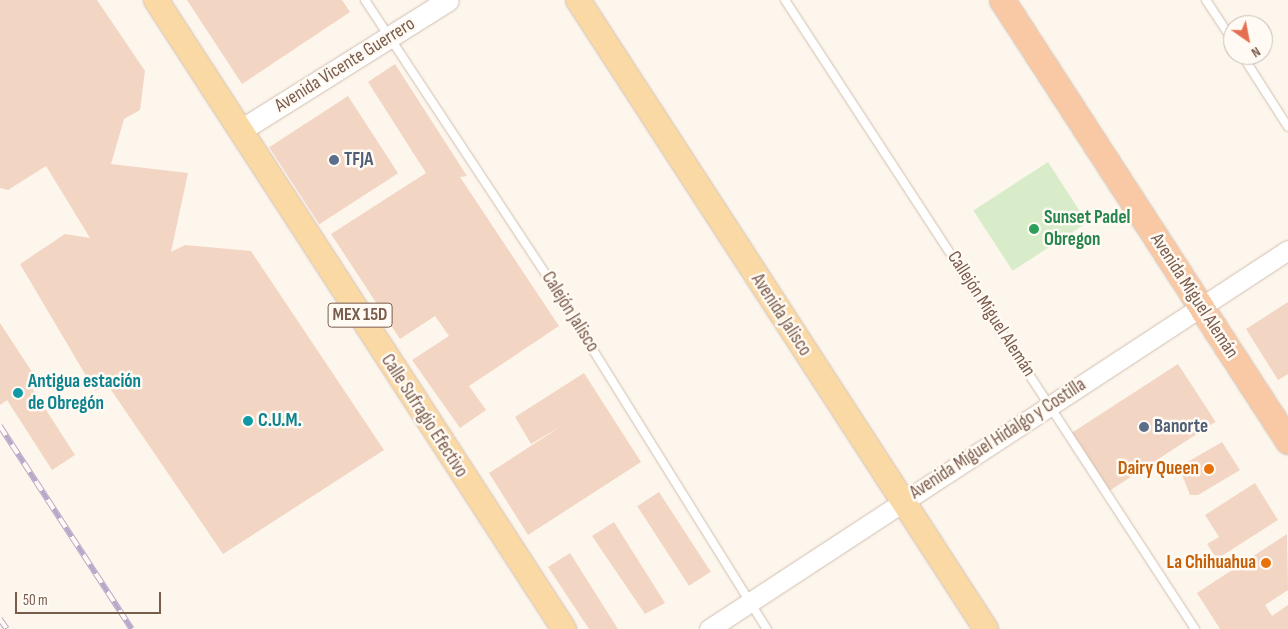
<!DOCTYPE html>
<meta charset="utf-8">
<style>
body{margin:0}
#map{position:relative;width:1288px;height:629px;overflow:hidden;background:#fdf6ec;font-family:"Sofia Sans Condensed",sans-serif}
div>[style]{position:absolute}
.green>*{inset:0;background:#d8ecc9;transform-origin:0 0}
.building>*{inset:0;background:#f3d5c3;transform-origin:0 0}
.roads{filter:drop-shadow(0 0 1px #d1beb0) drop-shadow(0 0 1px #d1beb0)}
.service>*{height:8px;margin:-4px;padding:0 4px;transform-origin:4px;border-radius:4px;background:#fff}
.tertiary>*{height:19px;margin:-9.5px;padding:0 9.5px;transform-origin:9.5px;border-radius:9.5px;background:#fff}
.secondary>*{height:21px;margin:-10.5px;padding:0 10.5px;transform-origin:10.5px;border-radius:10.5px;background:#fff}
.primary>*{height:24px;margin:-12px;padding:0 12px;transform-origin:12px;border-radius:12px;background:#fbd9a5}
.trunk>*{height:25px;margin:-12.5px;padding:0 12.5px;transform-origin:12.5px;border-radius:12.5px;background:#f9c8a4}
.rail>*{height:5.5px;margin-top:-2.75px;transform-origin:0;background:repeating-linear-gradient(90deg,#fffaf3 0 11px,#b9a8c9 0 22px);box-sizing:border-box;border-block:1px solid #b9a8c9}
.dots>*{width:14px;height:14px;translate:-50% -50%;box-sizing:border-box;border:2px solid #fffaf3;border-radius:50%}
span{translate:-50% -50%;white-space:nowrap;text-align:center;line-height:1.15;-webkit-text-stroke:5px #fffaf3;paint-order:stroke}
.shield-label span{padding:1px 4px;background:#fffaf3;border:1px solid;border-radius:4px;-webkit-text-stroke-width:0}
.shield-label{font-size:18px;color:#7a5c4d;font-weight:700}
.street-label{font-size:19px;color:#7a5c4d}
.service-label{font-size:19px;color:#4e5e75;font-weight:700}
.left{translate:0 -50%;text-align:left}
.leisure-label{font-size:19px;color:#27864d;font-weight:700}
.culture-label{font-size:19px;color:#0d838f;font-weight:700}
.food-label{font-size:19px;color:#c56008;font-weight:700}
.right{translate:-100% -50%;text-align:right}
.north{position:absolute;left:1223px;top:15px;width:50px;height:50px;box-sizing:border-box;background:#fffaf3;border:1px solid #cabbb1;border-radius:50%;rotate:147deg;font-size:14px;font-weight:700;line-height:20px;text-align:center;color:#7a5c4d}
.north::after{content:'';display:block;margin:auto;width:18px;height:22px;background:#e76f51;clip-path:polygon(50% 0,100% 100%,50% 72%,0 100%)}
.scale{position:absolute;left:15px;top:592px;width:146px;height:22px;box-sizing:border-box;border:2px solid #7a5c4d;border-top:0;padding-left:6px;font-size:15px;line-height:18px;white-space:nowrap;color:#7a5c4d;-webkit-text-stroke:4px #fffaf3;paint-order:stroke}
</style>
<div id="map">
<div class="green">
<div style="left:1048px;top:162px;width:72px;height:89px;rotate:57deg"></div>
</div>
<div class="building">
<div style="clip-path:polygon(0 0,97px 0,145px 71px,140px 110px,124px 119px,111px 164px,188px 173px,171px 252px,185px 245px,251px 251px,384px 450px,223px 554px,107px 384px,95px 391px,20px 264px,65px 234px,90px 238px,46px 166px,8px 190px,0 188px)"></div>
<div style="clip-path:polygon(187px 0,342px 0,350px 12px,242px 84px)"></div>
<div style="clip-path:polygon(395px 64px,467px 176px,460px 177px,559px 326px,469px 386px,486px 410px,460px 428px,412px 360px,449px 336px,435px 316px,400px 339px,331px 234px,426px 173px,368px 82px)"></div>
<div style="left:348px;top:96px;width:92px;height:94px;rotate:57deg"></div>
<div style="clip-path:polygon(1288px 302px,1288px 374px,1278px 380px,1246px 329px)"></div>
<div style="clip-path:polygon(0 323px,38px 381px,30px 385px,75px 455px,52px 470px,7px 400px,0 405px)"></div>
<div style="left:1178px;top:364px;width:69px;height:126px;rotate:57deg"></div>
<div style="clip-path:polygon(584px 373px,641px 462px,528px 535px,489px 473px,563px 425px,531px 444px,515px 417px)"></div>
<div style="clip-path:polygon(1222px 442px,1240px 470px,1198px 495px,1190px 495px,1179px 467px)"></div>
<div style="clip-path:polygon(1255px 483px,1278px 520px,1217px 559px,1207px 544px,1219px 537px,1205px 515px)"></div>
<div style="left:659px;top:492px;width:95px;height:26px;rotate:57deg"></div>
<div style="clip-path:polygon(614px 522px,665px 603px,645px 614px,592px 536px)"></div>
<div style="clip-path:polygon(1287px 534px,1288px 590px,1265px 605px,1272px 616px,1288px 605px,1288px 629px,1220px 629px,1197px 593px)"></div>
<div style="clip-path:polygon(570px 553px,618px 629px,589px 629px,548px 567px)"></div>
</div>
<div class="roads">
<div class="service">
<div style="left:365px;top:0;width:340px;rotate:56.6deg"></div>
<div style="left:552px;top:284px;width:407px;rotate:58.1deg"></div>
<div style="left:785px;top:0;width:751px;rotate:56.9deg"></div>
<div style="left:1206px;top:0;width:49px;rotate:56.6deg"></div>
<div style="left:1242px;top:55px;width:85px;rotate:57.4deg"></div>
</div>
<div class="tertiary">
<div style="left:709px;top:629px;width:692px;rotate:-33.21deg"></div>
</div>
<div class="secondary">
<div style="left:241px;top:130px;width:244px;rotate:-32.1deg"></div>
</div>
<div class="primary">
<div style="left:156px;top:0;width:750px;rotate:57.03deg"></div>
<div style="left:578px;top:0;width:750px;rotate:57.03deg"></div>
</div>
<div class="trunk">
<div style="left:1002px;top:0;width:526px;rotate:57.04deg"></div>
</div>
</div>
<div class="rail">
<div style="left:0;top:426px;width:242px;rotate:57deg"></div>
<div style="left:0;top:619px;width:12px;rotate:55deg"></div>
</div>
<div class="dots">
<div style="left:334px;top:160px;background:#5c6f8a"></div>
<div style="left:1034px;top:229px;background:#2e9e5b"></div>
<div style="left:18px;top:393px;background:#0f9aa8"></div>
<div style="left:248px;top:421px;background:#0f9aa8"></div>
<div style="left:1144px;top:427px;background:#5c6f8a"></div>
<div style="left:1209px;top:469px;background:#e8710a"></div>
<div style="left:1266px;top:563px;background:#e8710a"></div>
</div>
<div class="shield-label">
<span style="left:360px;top:315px">MEX 15D</span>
</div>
<div class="street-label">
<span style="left:345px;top:65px;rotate:-32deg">Avenida Vicente Guerrero</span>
<span style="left:1194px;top:296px;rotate:57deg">Avenida Miguel Alemán</span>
<span style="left:570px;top:312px;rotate:58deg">Calejón Jalisco</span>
<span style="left:991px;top:314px;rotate:57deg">Callejón Miguel Alemán</span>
<span style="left:781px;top:315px;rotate:57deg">Avenida Jalisco</span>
<span style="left:424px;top:416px;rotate:57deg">Calle Sufragio Efectivo</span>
<span style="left:998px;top:439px;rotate:-33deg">Avenida Miguel Hidalgo y Costilla</span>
</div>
<div class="service-label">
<span class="left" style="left:344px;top:160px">TFJA</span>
<span class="left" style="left:1154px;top:427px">Banorte</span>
</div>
<div class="leisure-label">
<span class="left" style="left:1044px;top:229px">Sunset Padel<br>Obregon</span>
</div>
<div class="culture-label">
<span class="left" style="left:28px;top:393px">Antigua estación<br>de Obregón</span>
<span class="left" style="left:258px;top:421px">C.U.M.</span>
</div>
<div class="food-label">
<span class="right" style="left:1199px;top:469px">Dairy Queen</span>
<span class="right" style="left:1256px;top:563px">La Chihuahua</span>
</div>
<div class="north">N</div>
<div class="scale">50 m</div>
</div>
